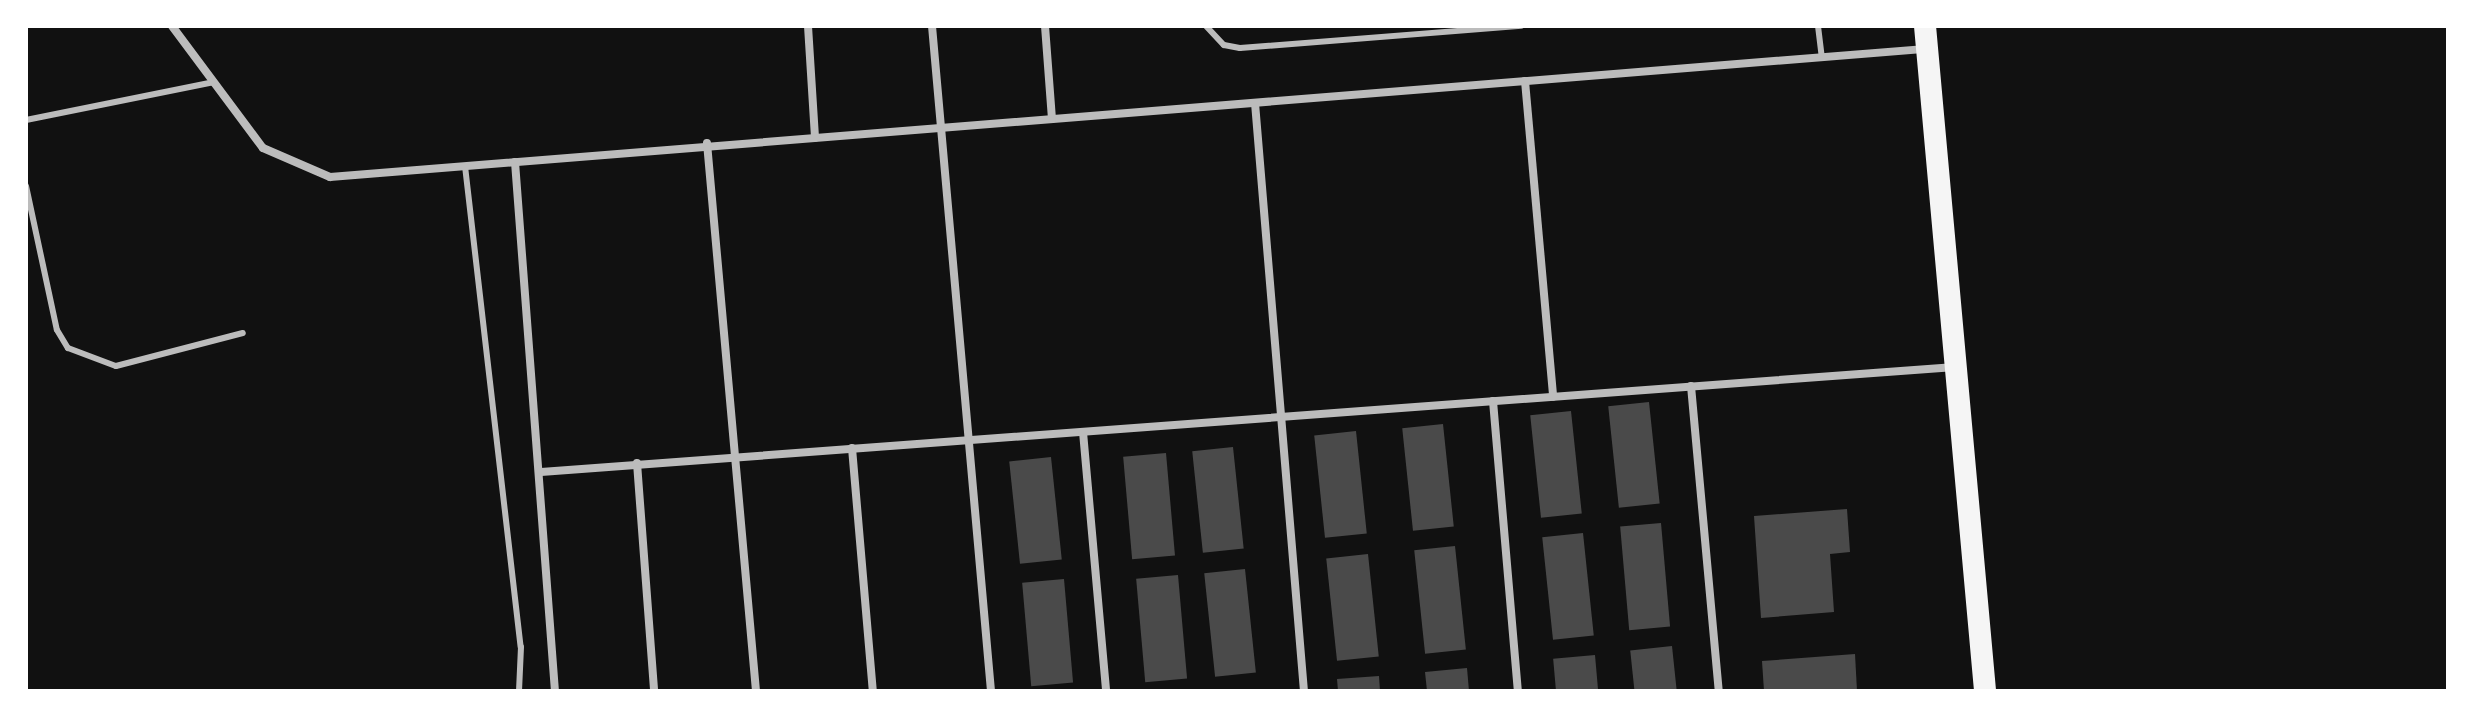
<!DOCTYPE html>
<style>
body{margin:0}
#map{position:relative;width:2474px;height:717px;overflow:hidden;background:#111;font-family:Mulish,sans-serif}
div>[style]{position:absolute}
.building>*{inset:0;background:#4a4a4a;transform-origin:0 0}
.service>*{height:6px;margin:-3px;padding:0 3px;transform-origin:3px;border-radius:3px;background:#bcbcbc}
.minor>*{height:8px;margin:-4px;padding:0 4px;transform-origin:4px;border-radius:4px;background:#bcbcbc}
.trunk>*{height:22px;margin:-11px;padding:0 11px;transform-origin:11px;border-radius:11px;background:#f5f5f5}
span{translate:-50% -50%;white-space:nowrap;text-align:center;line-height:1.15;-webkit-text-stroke:8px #fff;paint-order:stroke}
.frame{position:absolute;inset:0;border:28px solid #fff;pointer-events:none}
</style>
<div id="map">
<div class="building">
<div style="left:1649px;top:402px;width:102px;height:41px;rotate:84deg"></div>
<div style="left:1571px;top:411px;width:103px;height:41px;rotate:84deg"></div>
<div style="left:1443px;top:424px;width:103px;height:41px;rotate:84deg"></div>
<div style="left:1356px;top:431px;width:103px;height:42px;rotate:84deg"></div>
<div style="left:1233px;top:447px;width:102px;height:41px;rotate:84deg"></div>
<div style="left:1166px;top:453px;width:103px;height:43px;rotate:85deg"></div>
<div style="left:1051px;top:457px;width:103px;height:42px;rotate:84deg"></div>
<div style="clip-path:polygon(1847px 509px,1850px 552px,1830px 554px,1834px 612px,1761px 618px,1754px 516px)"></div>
<div style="left:1661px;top:523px;width:104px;height:41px;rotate:85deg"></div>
<div style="left:1583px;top:533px;width:103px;height:41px;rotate:84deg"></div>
<div style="left:1455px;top:546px;width:104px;height:41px;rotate:84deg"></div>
<div style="left:1368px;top:554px;width:103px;height:42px;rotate:84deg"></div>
<div style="left:1245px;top:569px;width:104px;height:41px;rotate:84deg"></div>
<div style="left:1178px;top:575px;width:104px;height:42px;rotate:85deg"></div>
<div style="left:1064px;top:579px;width:104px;height:42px;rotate:85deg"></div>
<div style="left:1672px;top:646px;width:45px;height:42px;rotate:84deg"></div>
<div style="clip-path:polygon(1855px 654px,1857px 691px,1764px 691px,1762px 661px)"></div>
<div style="left:1595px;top:655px;width:36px;height:42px;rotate:85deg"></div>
<div style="clip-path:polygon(1467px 668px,1469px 691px,1427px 691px,1425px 672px)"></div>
<div style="clip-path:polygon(1379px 676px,1380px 691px,1338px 691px,1337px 679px)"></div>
</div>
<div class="service">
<div style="left:1206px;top:26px;width:26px;rotate:47deg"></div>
<div style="left:1224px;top:45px;width:16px;rotate:11deg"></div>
<div style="left:1240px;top:48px;width:282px;rotate:-4.5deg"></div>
<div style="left:1818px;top:26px;width:31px;rotate:83deg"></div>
<div style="left:26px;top:120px;width:192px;rotate:-11.4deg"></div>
<div style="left:465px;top:166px;width:484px;rotate:83.4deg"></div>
<div style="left:521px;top:647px;width:44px;rotate:92.6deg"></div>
<div style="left:26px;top:186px;width:147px;rotate:77.9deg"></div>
<div style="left:57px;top:330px;width:21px;rotate:59deg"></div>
<div style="left:68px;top:348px;width:51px;rotate:20.6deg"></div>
<div style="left:116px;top:366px;width:131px;rotate:-14.6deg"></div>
</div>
<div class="minor">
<div style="left:172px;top:26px;width:152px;rotate:53.3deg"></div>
<div style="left:263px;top:148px;width:73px;rotate:23.4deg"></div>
<div style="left:330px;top:177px;width:1601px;rotate:-4.59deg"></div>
<div style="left:808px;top:26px;width:112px;rotate:86.4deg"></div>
<div style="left:932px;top:26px;width:668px;rotate:84.93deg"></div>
<div style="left:1045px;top:26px;width:93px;rotate:85.7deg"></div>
<div style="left:1525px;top:81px;width:317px;rotate:84.9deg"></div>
<div style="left:1255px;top:103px;width:590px;rotate:85.24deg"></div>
<div style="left:707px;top:143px;width:550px;rotate:84.89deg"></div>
<div style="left:515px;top:162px;width:531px;rotate:85.68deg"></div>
<div style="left:1691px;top:386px;width:306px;rotate:84.8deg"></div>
<div style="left:1493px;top:401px;width:291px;rotate:85.1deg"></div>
<div style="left:1083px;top:432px;width:260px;rotate:84.9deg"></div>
<div style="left:852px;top:448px;width:244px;rotate:85.1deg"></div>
<div style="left:637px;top:463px;width:229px;rotate:85.7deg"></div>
<div style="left:541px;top:472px;width:1418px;rotate:-4.25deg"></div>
</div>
<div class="trunk">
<div style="left:1925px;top:26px;width:668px;rotate:84.84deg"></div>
</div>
<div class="frame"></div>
</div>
